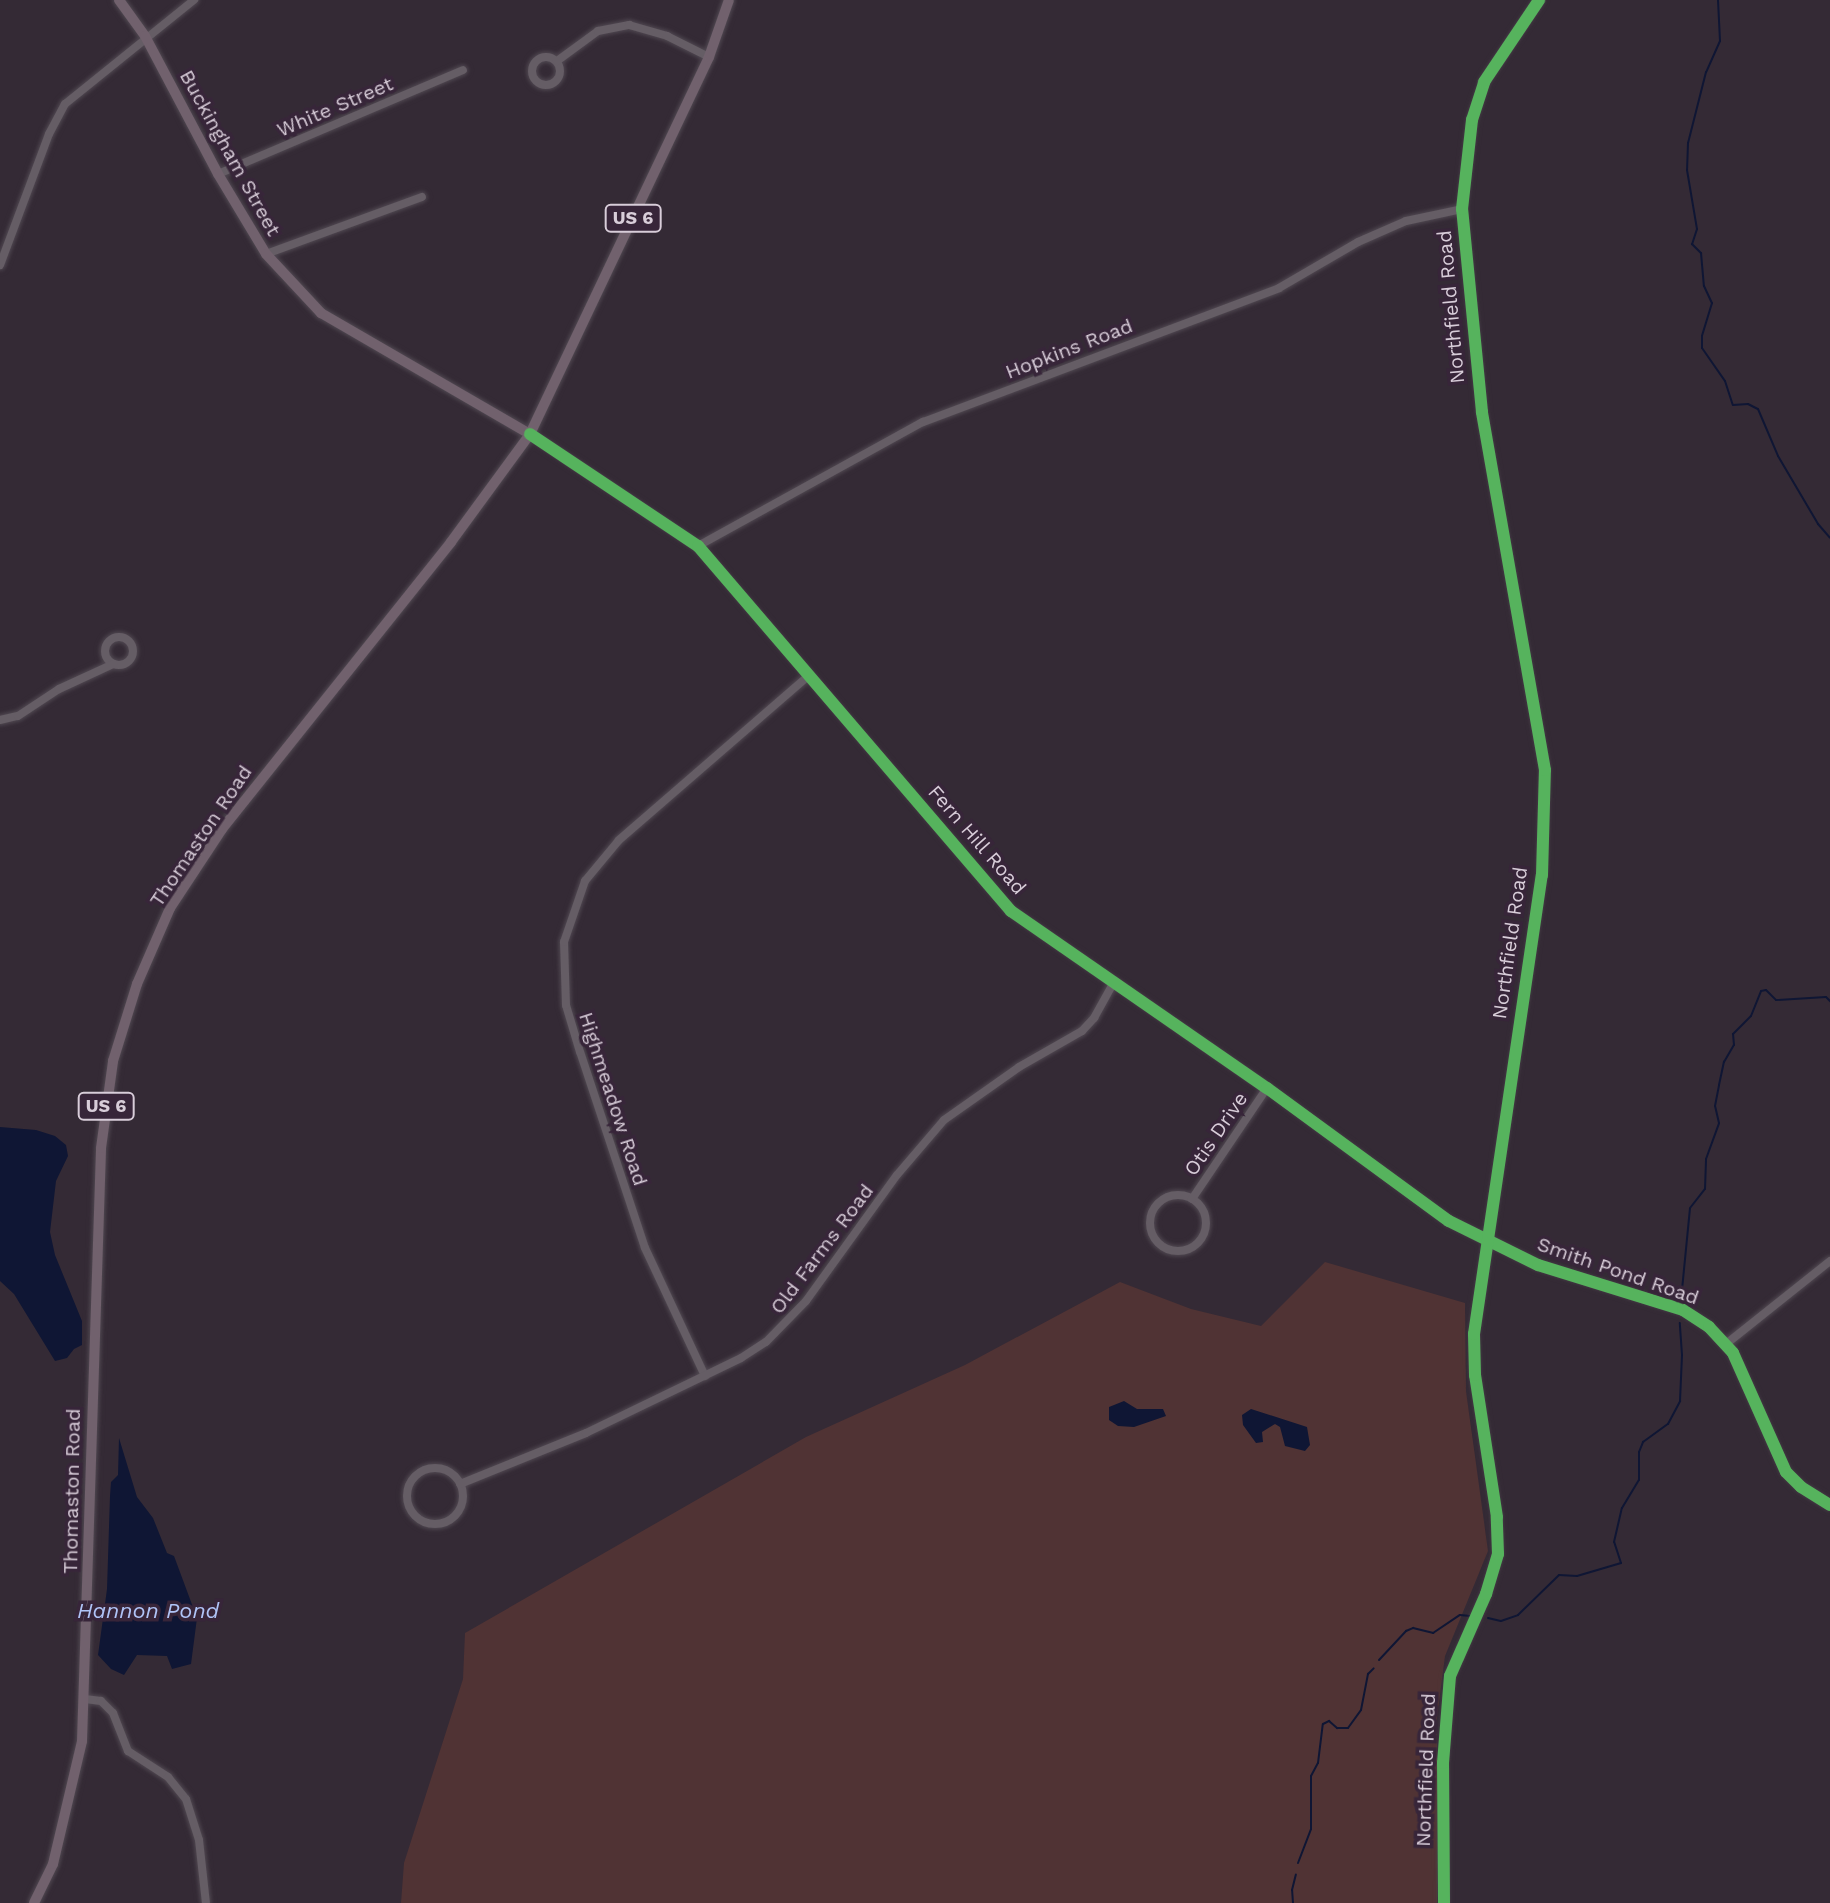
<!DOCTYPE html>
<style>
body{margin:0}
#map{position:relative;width:1830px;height:1903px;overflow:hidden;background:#342a35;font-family:"Work Sans",sans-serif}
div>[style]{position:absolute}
.green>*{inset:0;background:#503334}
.water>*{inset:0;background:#0f1634}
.stream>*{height:2px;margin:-1px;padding:0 1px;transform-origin:1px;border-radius:1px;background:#0f1634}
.roads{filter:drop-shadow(0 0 2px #504851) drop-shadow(0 0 2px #504851)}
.minor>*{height:8px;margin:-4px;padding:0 4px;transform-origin:4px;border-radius:4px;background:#655d65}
.minor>.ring{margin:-4px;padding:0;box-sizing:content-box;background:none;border:8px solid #655d65;border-radius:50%}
.major>*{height:10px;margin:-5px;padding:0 5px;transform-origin:5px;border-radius:5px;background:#71616d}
.cycleway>*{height:12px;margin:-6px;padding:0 6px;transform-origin:6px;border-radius:6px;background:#56b35d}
span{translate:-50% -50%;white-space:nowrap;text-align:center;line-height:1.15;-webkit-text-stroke:7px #372539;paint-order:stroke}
.shield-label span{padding:2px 6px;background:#372539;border:2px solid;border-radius:6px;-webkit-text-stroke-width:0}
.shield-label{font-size:18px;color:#d8cdd9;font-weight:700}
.street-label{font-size:20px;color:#d8cdd9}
.water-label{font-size:22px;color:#b0c4f7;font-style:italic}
</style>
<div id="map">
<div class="green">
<div style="clip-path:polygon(1325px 1262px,1465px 1303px,1466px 1391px,1488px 1551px,1445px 1656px,1437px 1718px,1437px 1903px,401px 1903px,404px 1863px,463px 1679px,465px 1633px,806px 1437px,965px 1365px,1120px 1282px,1191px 1309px,1261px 1326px)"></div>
</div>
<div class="water">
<div style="clip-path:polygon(0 1127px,36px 1130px,55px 1136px,66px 1145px,68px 1156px,56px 1181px,50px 1232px,55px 1255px,82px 1321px,82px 1345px,74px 1349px,67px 1358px,55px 1361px,14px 1294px,0 1281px)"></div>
<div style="clip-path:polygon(1124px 1401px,1137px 1409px,1163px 1409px,1166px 1416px,1134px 1427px,1118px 1426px,1109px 1420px,1109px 1407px)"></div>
<div style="clip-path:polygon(1251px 1409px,1307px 1427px,1310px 1445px,1305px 1451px,1285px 1446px,1280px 1427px,1275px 1424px,1262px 1432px,1263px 1442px,1256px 1443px,1243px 1425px,1242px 1415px)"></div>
<div style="clip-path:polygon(119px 1438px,137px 1497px,153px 1518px,167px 1553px,174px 1556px,197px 1618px,191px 1664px,172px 1669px,167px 1656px,137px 1655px,124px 1675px,111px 1669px,98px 1655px,107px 1589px,110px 1496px,111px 1482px,118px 1475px)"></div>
</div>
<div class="stream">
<div style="left:1718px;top:0;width:41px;rotate:87.2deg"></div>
<div style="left:1720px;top:41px;width:34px;rotate:114deg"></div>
<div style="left:1706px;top:72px;width:73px;rotate:104.2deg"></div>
<div style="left:1688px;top:143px;width:27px;rotate:92deg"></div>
<div style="left:1687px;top:170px;width:60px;rotate:80.4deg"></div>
<div style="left:1697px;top:229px;width:16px;rotate:108deg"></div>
<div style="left:1692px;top:244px;width:13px;rotate:45deg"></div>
<div style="left:1701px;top:253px;width:33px;rotate:85deg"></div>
<div style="left:1704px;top:286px;width:19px;rotate:65deg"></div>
<div style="left:1712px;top:303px;width:34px;rotate:107deg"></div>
<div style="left:1702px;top:336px;width:12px;rotate:90deg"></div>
<div style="left:1702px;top:348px;width:40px;rotate:55.1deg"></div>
<div style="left:1725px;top:381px;width:25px;rotate:72deg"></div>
<div style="left:1733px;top:405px;width:15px;rotate:-4deg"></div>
<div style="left:1748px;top:404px;width:11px;rotate:27deg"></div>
<div style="left:1758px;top:409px;width:51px;rotate:66.9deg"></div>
<div style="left:1778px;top:456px;width:79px;rotate:59.5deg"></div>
<div style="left:1818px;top:524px;width:18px;rotate:49deg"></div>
<div style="left:1681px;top:1300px;width:92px;rotate:-84.4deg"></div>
<div style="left:1690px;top:1208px;width:24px;rotate:-52deg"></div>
<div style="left:1705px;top:1189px;width:30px;rotate:-88deg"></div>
<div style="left:1706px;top:1159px;width:38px;rotate:-70deg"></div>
<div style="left:1719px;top:1123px;width:17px;rotate:-103deg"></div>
<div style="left:1715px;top:1106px;width:21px;rotate:-79deg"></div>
<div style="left:1719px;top:1085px;width:24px;rotate:-78deg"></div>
<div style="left:1724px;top:1062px;width:20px;rotate:-60deg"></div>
<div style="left:1734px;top:1045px;width:11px;rotate:-95deg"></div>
<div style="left:1733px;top:1034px;width:25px;rotate:-45deg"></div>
<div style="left:1751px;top:1016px;width:27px;rotate:-68deg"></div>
<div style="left:1761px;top:991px;width:5px;rotate:-11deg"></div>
<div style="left:1766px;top:990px;width:14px;rotate:45deg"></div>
<div style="left:1776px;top:1000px;width:50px;rotate:-3.4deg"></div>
<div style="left:1826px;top:997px;width:6px;rotate:45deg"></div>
<div style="left:1488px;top:1618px;width:13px;rotate:13deg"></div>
<div style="left:1501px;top:1621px;width:18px;rotate:-19deg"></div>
<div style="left:1518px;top:1615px;width:57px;rotate:-44.3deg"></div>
<div style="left:1559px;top:1575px;width:18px;rotate:3deg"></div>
<div style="left:1577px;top:1576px;width:46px;rotate:-16.5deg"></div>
<div style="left:1621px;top:1563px;width:22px;rotate:-108deg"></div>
<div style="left:1614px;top:1542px;width:35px;rotate:-77deg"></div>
<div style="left:1622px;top:1508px;width:33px;rotate:-59deg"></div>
<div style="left:1639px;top:1480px;width:28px;rotate:-90deg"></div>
<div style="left:1639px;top:1452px;width:11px;rotate:-68deg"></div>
<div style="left:1643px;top:1442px;width:31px;rotate:-36deg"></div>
<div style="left:1668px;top:1424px;width:26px;rotate:-62deg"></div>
<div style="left:1680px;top:1401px;width:46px;rotate:-87.5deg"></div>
<div style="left:1682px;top:1355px;width:32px;rotate:-94deg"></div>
<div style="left:1379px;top:1660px;width:40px;rotate:-47deg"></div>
<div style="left:1406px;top:1631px;width:8px;rotate:-23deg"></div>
<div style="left:1413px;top:1628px;width:21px;rotate:14deg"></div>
<div style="left:1433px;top:1633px;width:32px;rotate:-34deg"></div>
<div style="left:1460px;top:1615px;width:10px;rotate:6deg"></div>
<div style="left:1298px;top:1863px;width:36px;rotate:-69deg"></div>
<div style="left:1311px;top:1829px;width:53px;rotate:-90deg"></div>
<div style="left:1311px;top:1776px;width:15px;rotate:-62deg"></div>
<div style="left:1318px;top:1763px;width:39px;rotate:-83deg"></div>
<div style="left:1323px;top:1724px;width:7px;rotate:-27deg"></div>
<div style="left:1329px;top:1721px;width:11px;rotate:41deg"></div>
<div style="left:1337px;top:1728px;width:11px"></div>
<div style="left:1348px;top:1728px;width:22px;rotate:-54deg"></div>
<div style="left:1361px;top:1710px;width:37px;rotate:-79deg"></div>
<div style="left:1368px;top:1674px;width:8px;rotate:-45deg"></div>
<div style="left:1293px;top:1903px;width:13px;rotate:-94deg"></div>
<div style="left:1292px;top:1890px;width:16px;rotate:-76deg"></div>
</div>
<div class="roads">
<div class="minor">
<div class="ring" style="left:532px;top:57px;width:20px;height:20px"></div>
<div style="left:557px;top:61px;width:51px;rotate:-36.2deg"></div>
<div style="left:598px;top:31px;width:32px;rotate:-11deg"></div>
<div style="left:629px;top:25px;width:40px;rotate:16deg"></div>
<div style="left:667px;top:36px;width:47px;rotate:26.6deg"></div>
<div style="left:218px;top:174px;width:266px;rotate:-23deg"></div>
<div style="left:266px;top:254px;width:166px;rotate:-20.1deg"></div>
<div style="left:0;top:265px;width:140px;rotate:-69.5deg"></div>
<div style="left:49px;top:134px;width:34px;rotate:-62deg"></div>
<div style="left:65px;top:104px;width:166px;rotate:-38.9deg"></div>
<div style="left:530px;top:434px;width:202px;rotate:33.7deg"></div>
<div style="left:698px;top:546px;width:481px;rotate:49.4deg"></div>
<div style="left:1011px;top:911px;width:311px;rotate:34.7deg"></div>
<div style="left:1267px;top:1088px;width:225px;rotate:36.2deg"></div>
<div style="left:1449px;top:1221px;width:99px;rotate:26.3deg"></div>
<div style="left:1538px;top:1265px;width:152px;rotate:17.2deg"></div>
<div style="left:1683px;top:1310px;width:31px;rotate:33deg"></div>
<div style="left:1709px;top:1327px;width:35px;rotate:47deg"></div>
<div style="left:1733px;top:1353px;width:130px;rotate:66deg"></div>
<div style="left:1786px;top:1472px;width:21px;rotate:45deg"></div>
<div style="left:1801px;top:1487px;width:34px;rotate:32deg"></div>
<div style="left:698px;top:546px;width:257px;rotate:-28.9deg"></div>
<div style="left:923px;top:422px;width:380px;rotate:-20.6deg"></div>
<div style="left:1279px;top:288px;width:91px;rotate:-30.2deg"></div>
<div style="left:1358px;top:242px;width:52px;rotate:-23.6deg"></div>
<div style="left:1406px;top:221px;width:57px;rotate:-12.1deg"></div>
<div class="ring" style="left:105px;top:637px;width:20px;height:20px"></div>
<div style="left:0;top:720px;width:18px;rotate:-13deg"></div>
<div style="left:18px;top:716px;width:49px;rotate:-33.4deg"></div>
<div style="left:59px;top:689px;width:60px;rotate:-24.8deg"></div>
<div class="ring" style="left:1150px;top:1195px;width:48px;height:48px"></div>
<div style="left:1192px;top:1199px;width:134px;rotate:-56deg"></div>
<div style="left:1726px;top:1344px;width:133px;rotate:-38.6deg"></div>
<div style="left:705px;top:1376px;width:141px;rotate:-115.1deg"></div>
<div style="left:645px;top:1248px;width:206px;rotate:-108.3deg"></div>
<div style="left:580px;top:1052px;width:49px;rotate:-106.6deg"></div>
<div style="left:566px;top:1005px;width:63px;rotate:-91.8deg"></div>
<div style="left:564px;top:942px;width:65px;rotate:-71deg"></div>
<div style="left:585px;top:881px;width:53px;rotate:-50.3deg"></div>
<div style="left:619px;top:840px;width:249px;rotate:-40.9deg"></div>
<div class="ring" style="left:407px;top:1468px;width:48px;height:48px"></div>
<div style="left:460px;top:1484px;width:136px;rotate:-22deg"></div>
<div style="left:586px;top:1433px;width:172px;rotate:-25.8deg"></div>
<div style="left:741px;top:1358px;width:30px;rotate:-33deg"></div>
<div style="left:766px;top:1342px;width:57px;rotate:-45.7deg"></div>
<div style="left:806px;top:1301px;width:155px;rotate:-54.2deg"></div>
<div style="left:897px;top:1175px;width:72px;rotate:-49.5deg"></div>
<div style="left:944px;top:1120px;width:92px;rotate:-35.2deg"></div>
<div style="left:1019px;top:1067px;width:73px;rotate:-29.7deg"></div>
<div style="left:1082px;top:1031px;width:18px;rotate:-47deg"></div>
<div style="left:1094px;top:1018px;width:39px;rotate:-61deg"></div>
<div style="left:85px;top:1699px;width:16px;rotate:7deg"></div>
<div style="left:101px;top:1701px;width:17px;rotate:45deg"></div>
<div style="left:113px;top:1713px;width:41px;rotate:68.5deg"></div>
<div style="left:128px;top:1751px;width:48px;rotate:33deg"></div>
<div style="left:168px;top:1777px;width:28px;rotate:51deg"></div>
<div style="left:186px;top:1799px;width:43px;rotate:72.4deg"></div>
<div style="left:199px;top:1840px;width:63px;rotate:83.7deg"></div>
<div style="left:1444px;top:1903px;width:140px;rotate:-90.4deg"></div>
<div style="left:1443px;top:1763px;width:87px;rotate:-85.4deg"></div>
<div style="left:1450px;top:1676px;width:90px;rotate:-66.3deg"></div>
<div style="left:1486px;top:1594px;width:42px;rotate:-73.3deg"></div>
<div style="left:1498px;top:1554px;width:37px;rotate:-92deg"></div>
<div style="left:1497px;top:1517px;width:144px;rotate:-98.8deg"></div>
<div style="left:1475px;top:1375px;width:41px;rotate:-91.4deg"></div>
<div style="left:1474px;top:1334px;width:464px;rotate:-81.6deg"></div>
<div style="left:1542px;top:875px;width:105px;rotate:-88.4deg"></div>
<div style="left:1545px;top:770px;width:364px;rotate:-100deg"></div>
<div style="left:1482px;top:412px;width:204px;rotate:-95.6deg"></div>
<div style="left:1462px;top:209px;width:90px;rotate:-83.6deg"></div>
<div style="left:1472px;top:120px;width:40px;rotate:-72deg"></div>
<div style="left:1484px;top:82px;width:99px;rotate:-56.1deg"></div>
</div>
<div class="major">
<div style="left:119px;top:0;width:44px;rotate:54.2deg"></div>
<div style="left:145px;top:36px;width:156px;rotate:62.1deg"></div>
<div style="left:218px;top:174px;width:93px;rotate:59deg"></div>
<div style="left:266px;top:254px;width:81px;rotate:47deg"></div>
<div style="left:321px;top:313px;width:241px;rotate:30.1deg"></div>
<div style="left:34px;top:1903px;width:43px;rotate:-64deg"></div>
<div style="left:53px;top:1864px;width:126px;rotate:-76.7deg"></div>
<div style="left:82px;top:1741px;width:593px;rotate:-88.16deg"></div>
<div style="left:101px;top:1148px;width:88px;rotate:-82.1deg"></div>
<div style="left:113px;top:1061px;width:81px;rotate:-72.7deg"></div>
<div style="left:137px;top:984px;width:83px;rotate:-66.5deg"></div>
<div style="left:170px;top:908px;width:95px;rotate:-56.6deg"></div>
<div style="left:222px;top:829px;width:367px;rotate:-51.4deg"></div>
<div style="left:451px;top:542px;width:134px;rotate:-53.8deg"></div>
<div style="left:530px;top:434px;width:417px;rotate:-64.6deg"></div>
<div style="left:709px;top:57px;width:60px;rotate:-70.7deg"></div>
</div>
</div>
<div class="cycleway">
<div style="left:530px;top:434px;width:202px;rotate:33.7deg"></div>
<div style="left:698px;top:546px;width:481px;rotate:49.4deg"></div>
<div style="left:1011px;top:911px;width:311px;rotate:34.7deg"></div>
<div style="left:1267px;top:1088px;width:225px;rotate:36.2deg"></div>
<div style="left:1449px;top:1221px;width:99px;rotate:26.3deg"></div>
<div style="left:1538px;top:1265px;width:152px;rotate:17.2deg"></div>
<div style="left:1683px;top:1310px;width:31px;rotate:33deg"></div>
<div style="left:1709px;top:1327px;width:35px;rotate:47deg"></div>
<div style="left:1733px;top:1353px;width:130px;rotate:66deg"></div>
<div style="left:1786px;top:1472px;width:21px;rotate:45deg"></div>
<div style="left:1801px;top:1487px;width:34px;rotate:32deg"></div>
<div style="left:1444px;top:1903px;width:140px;rotate:-90.4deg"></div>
<div style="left:1443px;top:1763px;width:87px;rotate:-85.4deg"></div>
<div style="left:1450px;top:1676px;width:90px;rotate:-66.3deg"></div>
<div style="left:1486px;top:1594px;width:42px;rotate:-73.3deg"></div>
<div style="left:1498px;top:1554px;width:37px;rotate:-92deg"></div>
<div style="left:1497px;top:1517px;width:144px;rotate:-98.8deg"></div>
<div style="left:1475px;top:1375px;width:41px;rotate:-91.4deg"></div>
<div style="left:1474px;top:1334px;width:464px;rotate:-81.6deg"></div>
<div style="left:1542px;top:875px;width:105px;rotate:-88.4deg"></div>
<div style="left:1545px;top:770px;width:364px;rotate:-100deg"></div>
<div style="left:1482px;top:412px;width:204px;rotate:-95.6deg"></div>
<div style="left:1462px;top:209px;width:90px;rotate:-83.6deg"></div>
<div style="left:1472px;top:120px;width:40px;rotate:-72deg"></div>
<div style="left:1484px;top:82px;width:99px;rotate:-56.1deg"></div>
</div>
<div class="shield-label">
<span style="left:633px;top:218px">US 6</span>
<span style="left:106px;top:1106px">US 6</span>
</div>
<div class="street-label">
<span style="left:335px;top:107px;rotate:-23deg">White Street</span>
<span style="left:230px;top:153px;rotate:61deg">Buckingham Street</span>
<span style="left:1451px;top:307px;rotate:-95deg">Northfield Road</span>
<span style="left:1069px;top:349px;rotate:-21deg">Hopkins Road</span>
<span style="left:201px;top:836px;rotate:-56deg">Thomaston Road</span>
<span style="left:977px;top:840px;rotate:49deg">Fern Hill Road</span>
<span style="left:1510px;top:943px;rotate:-82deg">Northfield Road</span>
<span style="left:613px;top:1099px;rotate:72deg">Highmeadow Road</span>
<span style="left:1216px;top:1134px;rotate:-56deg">Otis Drive</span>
<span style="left:822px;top:1249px;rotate:-53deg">Old Farms Road</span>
<span style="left:1618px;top:1271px;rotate:19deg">Smith Pond Road</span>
<span style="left:72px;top:1491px;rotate:-89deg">Thomaston Road</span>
<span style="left:1426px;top:1770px;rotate:-88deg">Northfield Road</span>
</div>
<div class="water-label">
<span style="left:148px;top:1611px">Hannon Pond</span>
</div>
</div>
